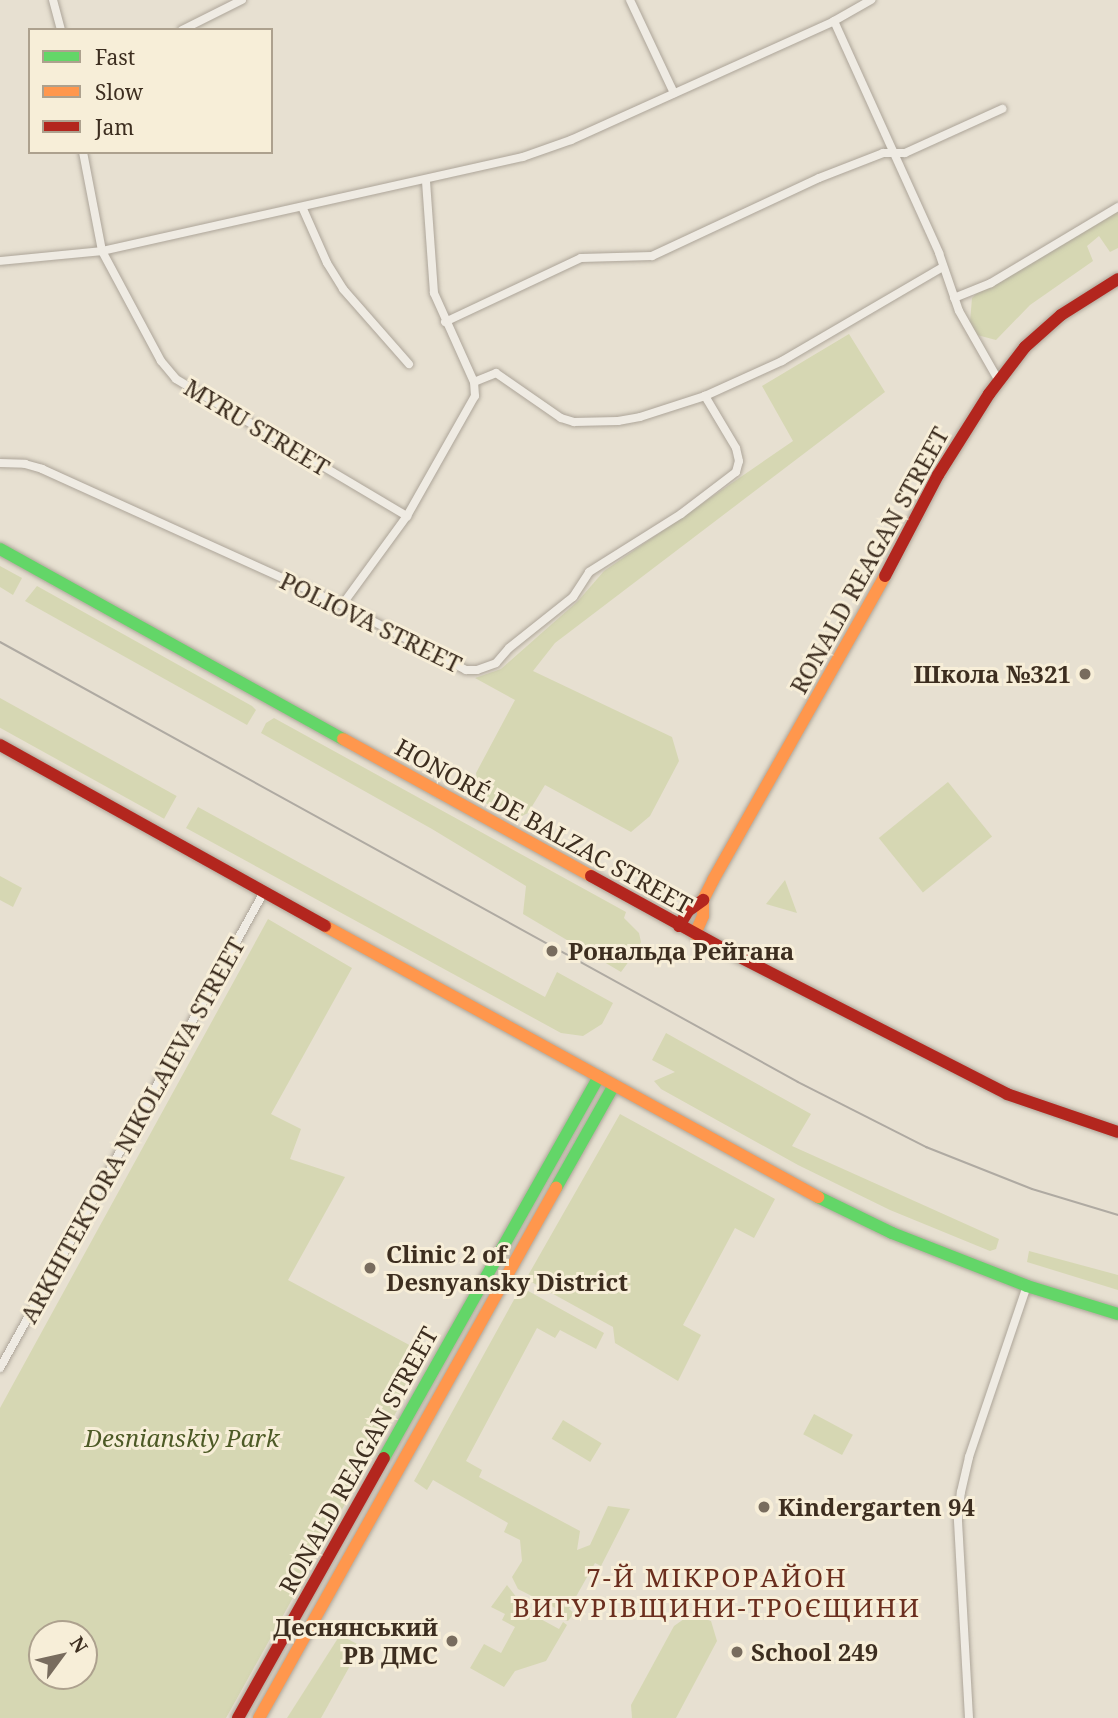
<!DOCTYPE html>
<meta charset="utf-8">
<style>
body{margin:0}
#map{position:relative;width:1118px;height:1718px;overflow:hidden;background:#e7e0d1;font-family:"Noto Serif",serif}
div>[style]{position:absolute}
.green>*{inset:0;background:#d6d7b3;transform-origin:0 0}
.roads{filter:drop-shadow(0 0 2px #ada599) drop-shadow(0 0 2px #ada599)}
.street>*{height:8px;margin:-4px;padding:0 4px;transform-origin:4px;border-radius:4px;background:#efebe3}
.fast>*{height:12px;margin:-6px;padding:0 6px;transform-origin:6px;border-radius:6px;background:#63d668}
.slow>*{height:12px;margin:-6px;padding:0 6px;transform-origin:6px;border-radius:6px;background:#ff974d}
.jam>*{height:12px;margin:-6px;padding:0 6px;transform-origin:6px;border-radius:6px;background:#b3261e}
.tram>*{height:2px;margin:-1px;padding:0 1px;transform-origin:1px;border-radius:1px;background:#afaaa2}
.dots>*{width:19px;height:19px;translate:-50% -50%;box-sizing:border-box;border:4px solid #f7eed8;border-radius:50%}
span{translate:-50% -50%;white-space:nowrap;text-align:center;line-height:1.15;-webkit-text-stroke:6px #f7eed8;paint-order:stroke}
.street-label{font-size:24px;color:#3d2e20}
.poi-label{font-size:24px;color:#3d2e20;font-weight:700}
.right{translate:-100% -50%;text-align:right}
.left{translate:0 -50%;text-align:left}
.park-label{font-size:24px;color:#4d5a26;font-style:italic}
.neighbourhood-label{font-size:26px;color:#6b2e1e;letter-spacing:2px}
.legend{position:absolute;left:28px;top:28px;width:245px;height:126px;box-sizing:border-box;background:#f7eed8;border:2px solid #ada18e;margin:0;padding:9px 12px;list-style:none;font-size:21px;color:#3d2e20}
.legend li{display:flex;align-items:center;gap:14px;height:35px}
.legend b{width:35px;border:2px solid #ada18e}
.north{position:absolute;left:28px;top:1620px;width:70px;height:70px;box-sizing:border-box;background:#f7eed8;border:2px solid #ada18e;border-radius:50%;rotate:57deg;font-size:19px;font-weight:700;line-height:28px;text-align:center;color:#3d2e20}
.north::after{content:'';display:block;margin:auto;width:24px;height:32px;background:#786c5e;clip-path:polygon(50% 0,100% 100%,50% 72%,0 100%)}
</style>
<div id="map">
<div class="green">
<div style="clip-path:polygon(1118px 210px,1118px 248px,1110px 252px,1099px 236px,1087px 246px,1093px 261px,1030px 305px,996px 340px,977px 335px,970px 322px,972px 298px,977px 293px)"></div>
<div style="clip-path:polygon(849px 334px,885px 392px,555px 643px,533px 671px,672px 737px,679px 761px,650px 816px,631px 832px,545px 785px,528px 813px,514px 820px,479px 799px,476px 773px,515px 700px,475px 678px,501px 669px,578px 601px,604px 571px,793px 441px,762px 386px)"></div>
<div style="clip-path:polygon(0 566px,22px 578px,13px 595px,0 587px)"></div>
<div style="clip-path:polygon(37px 586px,252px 706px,256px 710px,247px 725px,25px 601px)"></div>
<div style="left:0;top:698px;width:202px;height:26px;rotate:29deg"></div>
<div style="clip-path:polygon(274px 718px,626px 912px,624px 918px,639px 933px,641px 942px,638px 949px,621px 972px,523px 914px,526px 886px,432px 829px,261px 733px,266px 723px)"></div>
<div style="left:948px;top:782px;width:70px;height:89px;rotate:51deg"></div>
<div style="clip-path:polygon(198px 807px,545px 997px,557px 972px,613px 1003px,602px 1024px,583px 1036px,561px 1033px,186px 828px)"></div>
<div style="clip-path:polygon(0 876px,22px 888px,13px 907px,0 900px)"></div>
<div style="clip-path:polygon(785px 880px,797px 913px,766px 904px)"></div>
<div style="clip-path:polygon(evenodd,268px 919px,352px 968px,271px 1114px,301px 1129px,290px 1159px,345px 1177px,288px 1280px,428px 1355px,226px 1718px,0 1718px,0 1408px,268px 919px,42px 1634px,84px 1634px,84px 1676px,42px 1676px,42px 1634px)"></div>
<div style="clip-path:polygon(666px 1033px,811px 1114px,792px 1146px,999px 1239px,996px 1249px,990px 1251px,890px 1210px,798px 1165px,661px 1089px,654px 1081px,675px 1072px,652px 1060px)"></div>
<div style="clip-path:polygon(620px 1114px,775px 1199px,754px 1238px,735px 1228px,683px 1325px,701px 1335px,678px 1381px,615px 1343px,613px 1327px,526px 1279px)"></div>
<div style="clip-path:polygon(1029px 1251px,1118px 1275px,1118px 1290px,1027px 1262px)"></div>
<div style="clip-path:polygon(521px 1287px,604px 1333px,596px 1349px,560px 1330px,555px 1338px,537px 1328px,466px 1461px,482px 1470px,479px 1477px,580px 1531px,577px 1550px,590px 1545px,608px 1506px,630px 1509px,601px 1566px,595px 1563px,569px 1609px,574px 1613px,568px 1621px,565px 1620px,567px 1614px,518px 1589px,512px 1577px,522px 1561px,520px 1540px,504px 1532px,508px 1523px,433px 1480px,427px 1490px,414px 1481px)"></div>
<div style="left:814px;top:1414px;width:44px;height:23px;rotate:28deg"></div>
<div style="left:563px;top:1420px;width:45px;height:22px;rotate:31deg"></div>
<div style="clip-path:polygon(507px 1585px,517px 1598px,515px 1605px,559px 1629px,563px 1622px,567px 1625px,546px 1661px,515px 1671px,504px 1687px,470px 1668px,484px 1644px,501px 1653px,515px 1627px,502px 1620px,505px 1614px,491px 1607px)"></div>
<div style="clip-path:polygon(691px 1614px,711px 1621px,717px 1641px,676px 1718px,632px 1718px,631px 1705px,674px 1626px)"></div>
<div style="clip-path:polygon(340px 1635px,361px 1646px,321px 1718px,287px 1718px)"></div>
</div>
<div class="roads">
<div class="street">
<div style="left:53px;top:0;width:31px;rotate:75deg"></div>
<div style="left:630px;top:0;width:103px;rotate:64.7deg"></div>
<div style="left:834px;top:21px;width:255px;rotate:65.6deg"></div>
<div style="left:939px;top:253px;width:61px;rotate:71deg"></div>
<div style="left:959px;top:311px;width:81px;rotate:60.3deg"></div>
<div style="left:182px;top:30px;width:67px;rotate:-26.6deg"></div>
<div style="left:83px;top:152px;width:101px;rotate:79.1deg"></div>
<div style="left:102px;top:251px;width:125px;rotate:61.8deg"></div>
<div style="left:161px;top:361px;width:23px;rotate:50deg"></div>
<div style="left:176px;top:379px;width:269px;rotate:30.7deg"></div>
<div style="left:303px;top:209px;width:59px;rotate:66deg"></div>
<div style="left:327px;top:263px;width:31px;rotate:58deg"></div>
<div style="left:343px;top:289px;width:100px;rotate:48.7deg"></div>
<div style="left:0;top:261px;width:102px;rotate:-5.6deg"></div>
<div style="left:102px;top:251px;width:431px;rotate:-12.6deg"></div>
<div style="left:523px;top:157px;width:51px;rotate:-19.5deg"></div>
<div style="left:571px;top:140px;width:289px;rotate:-24.3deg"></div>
<div style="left:834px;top:21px;width:43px;rotate:-29.6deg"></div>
<div style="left:954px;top:298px;width:40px;rotate:-22deg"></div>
<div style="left:991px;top:283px;width:148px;rotate:-30.9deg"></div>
<div style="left:445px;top:322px;width:150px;rotate:-25.2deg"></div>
<div style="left:581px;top:258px;width:71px;rotate:-1.6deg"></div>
<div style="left:652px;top:256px;width:184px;rotate:-25deg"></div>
<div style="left:819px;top:178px;width:69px;rotate:-21.3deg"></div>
<div style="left:883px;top:153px;width:22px"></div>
<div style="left:905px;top:153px;width:107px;rotate:-24.4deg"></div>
<div style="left:474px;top:382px;width:24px;rotate:-22deg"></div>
<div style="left:496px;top:373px;width:79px;rotate:34.7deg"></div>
<div style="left:561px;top:418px;width:14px;rotate:17deg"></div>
<div style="left:574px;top:422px;width:44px;rotate:-1.3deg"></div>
<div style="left:618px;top:421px;width:22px;rotate:-10deg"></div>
<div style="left:640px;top:417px;width:68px;rotate:-17.9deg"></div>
<div style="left:705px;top:396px;width:85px;rotate:-24.4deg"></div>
<div style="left:782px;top:361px;width:186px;rotate:-30.3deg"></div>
<div style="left:0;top:463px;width:25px;rotate:2deg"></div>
<div style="left:25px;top:464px;width:18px;rotate:16deg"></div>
<div style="left:42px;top:469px;width:329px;rotate:24.4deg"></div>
<div style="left:342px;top:605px;width:140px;rotate:27.7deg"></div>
<div style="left:466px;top:670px;width:11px"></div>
<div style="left:477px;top:670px;width:20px;rotate:-20deg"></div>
<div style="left:496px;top:663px;width:20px;rotate:-49deg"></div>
<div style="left:509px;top:648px;width:82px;rotate:-38.6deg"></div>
<div style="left:573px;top:597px;width:30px;rotate:-57deg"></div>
<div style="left:589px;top:572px;width:109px;rotate:-32.2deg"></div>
<div style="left:681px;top:514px;width:69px;rotate:-37.4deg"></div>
<div style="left:736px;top:472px;width:11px;rotate:-75deg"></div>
<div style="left:739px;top:461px;width:13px;rotate:-103deg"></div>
<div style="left:736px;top:448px;width:61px;rotate:-120.8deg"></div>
<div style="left:342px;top:605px;width:110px;rotate:-53.9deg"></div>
<div style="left:407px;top:516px;width:138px;rotate:-60.5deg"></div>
<div style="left:475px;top:396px;width:14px;rotate:-94deg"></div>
<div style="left:474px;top:382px;width:98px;rotate:-114.2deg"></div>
<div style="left:434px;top:293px;width:112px;rotate:-94.1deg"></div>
<div style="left:0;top:1368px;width:544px;rotate:-60.99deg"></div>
<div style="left:969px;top:1718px;width:199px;rotate:-93.2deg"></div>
<div style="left:958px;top:1519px;width:27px;rotate:-84deg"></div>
<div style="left:961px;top:1492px;width:36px;rotate:-77deg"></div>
<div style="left:969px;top:1457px;width:181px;rotate:-71.3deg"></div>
</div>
<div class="fast">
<div style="left:0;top:549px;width:392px;rotate:29deg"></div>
<div style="left:556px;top:1188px;width:118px;rotate:-60.6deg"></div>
<div style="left:818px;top:1197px;width:82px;rotate:25.9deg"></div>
<div style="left:892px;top:1233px;width:145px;rotate:21.4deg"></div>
<div style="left:1027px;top:1286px;width:95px;rotate:17.1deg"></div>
<div style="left:384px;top:1458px;width:438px;rotate:-60.6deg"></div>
</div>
<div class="slow">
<div style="left:343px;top:739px;width:283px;rotate:28.9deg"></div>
<div style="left:325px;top:926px;width:563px;rotate:28.8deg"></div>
<div style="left:695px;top:934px;width:20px;rotate:-66deg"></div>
<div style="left:703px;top:916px;width:16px;rotate:-90deg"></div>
<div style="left:703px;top:900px;width:22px;rotate:-63deg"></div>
<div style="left:713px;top:880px;width:349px;rotate:-60.5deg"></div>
<div style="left:259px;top:1718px;width:608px;rotate:-60.73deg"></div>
</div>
<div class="jam">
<div style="left:885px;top:576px;width:114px;rotate:-62.3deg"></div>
<div style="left:938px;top:475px;width:96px;rotate:-57.8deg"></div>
<div style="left:989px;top:394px;width:59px;rotate:-52.5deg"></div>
<div style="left:1025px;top:347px;width:48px;rotate:-41.6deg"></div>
<div style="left:1061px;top:315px;width:67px;rotate:-32.3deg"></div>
<div style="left:0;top:745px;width:372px;rotate:29.1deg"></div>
<div style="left:591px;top:876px;width:149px;rotate:28.8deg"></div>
<div style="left:722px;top:948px;width:320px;rotate:27.1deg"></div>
<div style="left:1007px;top:1094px;width:117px;rotate:18.9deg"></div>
<div style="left:679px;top:926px;width:17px;rotate:-59deg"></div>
<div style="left:688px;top:911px;width:19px;rotate:-36deg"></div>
<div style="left:238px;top:1718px;width:298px;rotate:-60.7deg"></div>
</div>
</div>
<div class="tram">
<div style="left:0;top:642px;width:911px;rotate:28.87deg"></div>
<div style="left:798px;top:1082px;width:144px;rotate:26.9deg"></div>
<div style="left:926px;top:1147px;width:114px;rotate:21.6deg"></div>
<div style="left:1032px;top:1189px;width:90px;rotate:16.8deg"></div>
</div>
<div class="dots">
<div style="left:1085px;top:674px;background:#786c5e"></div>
<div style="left:552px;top:951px;background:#786c5e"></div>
<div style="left:370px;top:1268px;background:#786c5e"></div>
<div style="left:764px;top:1507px;background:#786c5e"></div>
<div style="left:452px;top:1641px;background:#786c5e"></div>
<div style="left:737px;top:1652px;background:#786c5e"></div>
</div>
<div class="street-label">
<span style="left:257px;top:427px;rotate:31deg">MYRU STREET</span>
<span style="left:869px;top:560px;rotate:-61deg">RONALD REAGAN STREET</span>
<span style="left:371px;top:622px;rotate:26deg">POLIOVA STREET</span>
<span style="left:544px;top:826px;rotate:29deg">HONORÉ DE BALZAC STREET</span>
<span style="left:132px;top:1130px;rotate:-61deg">ARKHITEKTORA NIKOLAIEVA STREET</span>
<span style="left:358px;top:1460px;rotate:-61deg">RONALD REAGAN STREET</span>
</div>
<div class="poi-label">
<span class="right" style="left:1071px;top:674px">Школа №321</span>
<span class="left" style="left:568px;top:951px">Рональда Рейгана</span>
<span class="left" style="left:386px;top:1268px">Clinic 2 of<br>Desnyansky District</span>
<span class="left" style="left:778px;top:1507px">Kindergarten 94</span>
<span class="right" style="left:438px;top:1641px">Деснянський<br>РВ ДМС</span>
<span class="left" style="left:751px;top:1652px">School 249</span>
</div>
<div class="park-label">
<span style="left:182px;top:1438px">Desnianskiy Park</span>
</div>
<div class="neighbourhood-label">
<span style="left:717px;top:1593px">7-Й МІКРОРАЙОН<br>ВИГУРІВЩИНИ-ТРОЄЩИНИ</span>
</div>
<ul class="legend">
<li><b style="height:9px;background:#63d668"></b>Fast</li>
<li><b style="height:9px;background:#ff974d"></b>Slow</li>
<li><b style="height:9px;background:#b3261e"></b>Jam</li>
</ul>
<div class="north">N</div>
</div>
